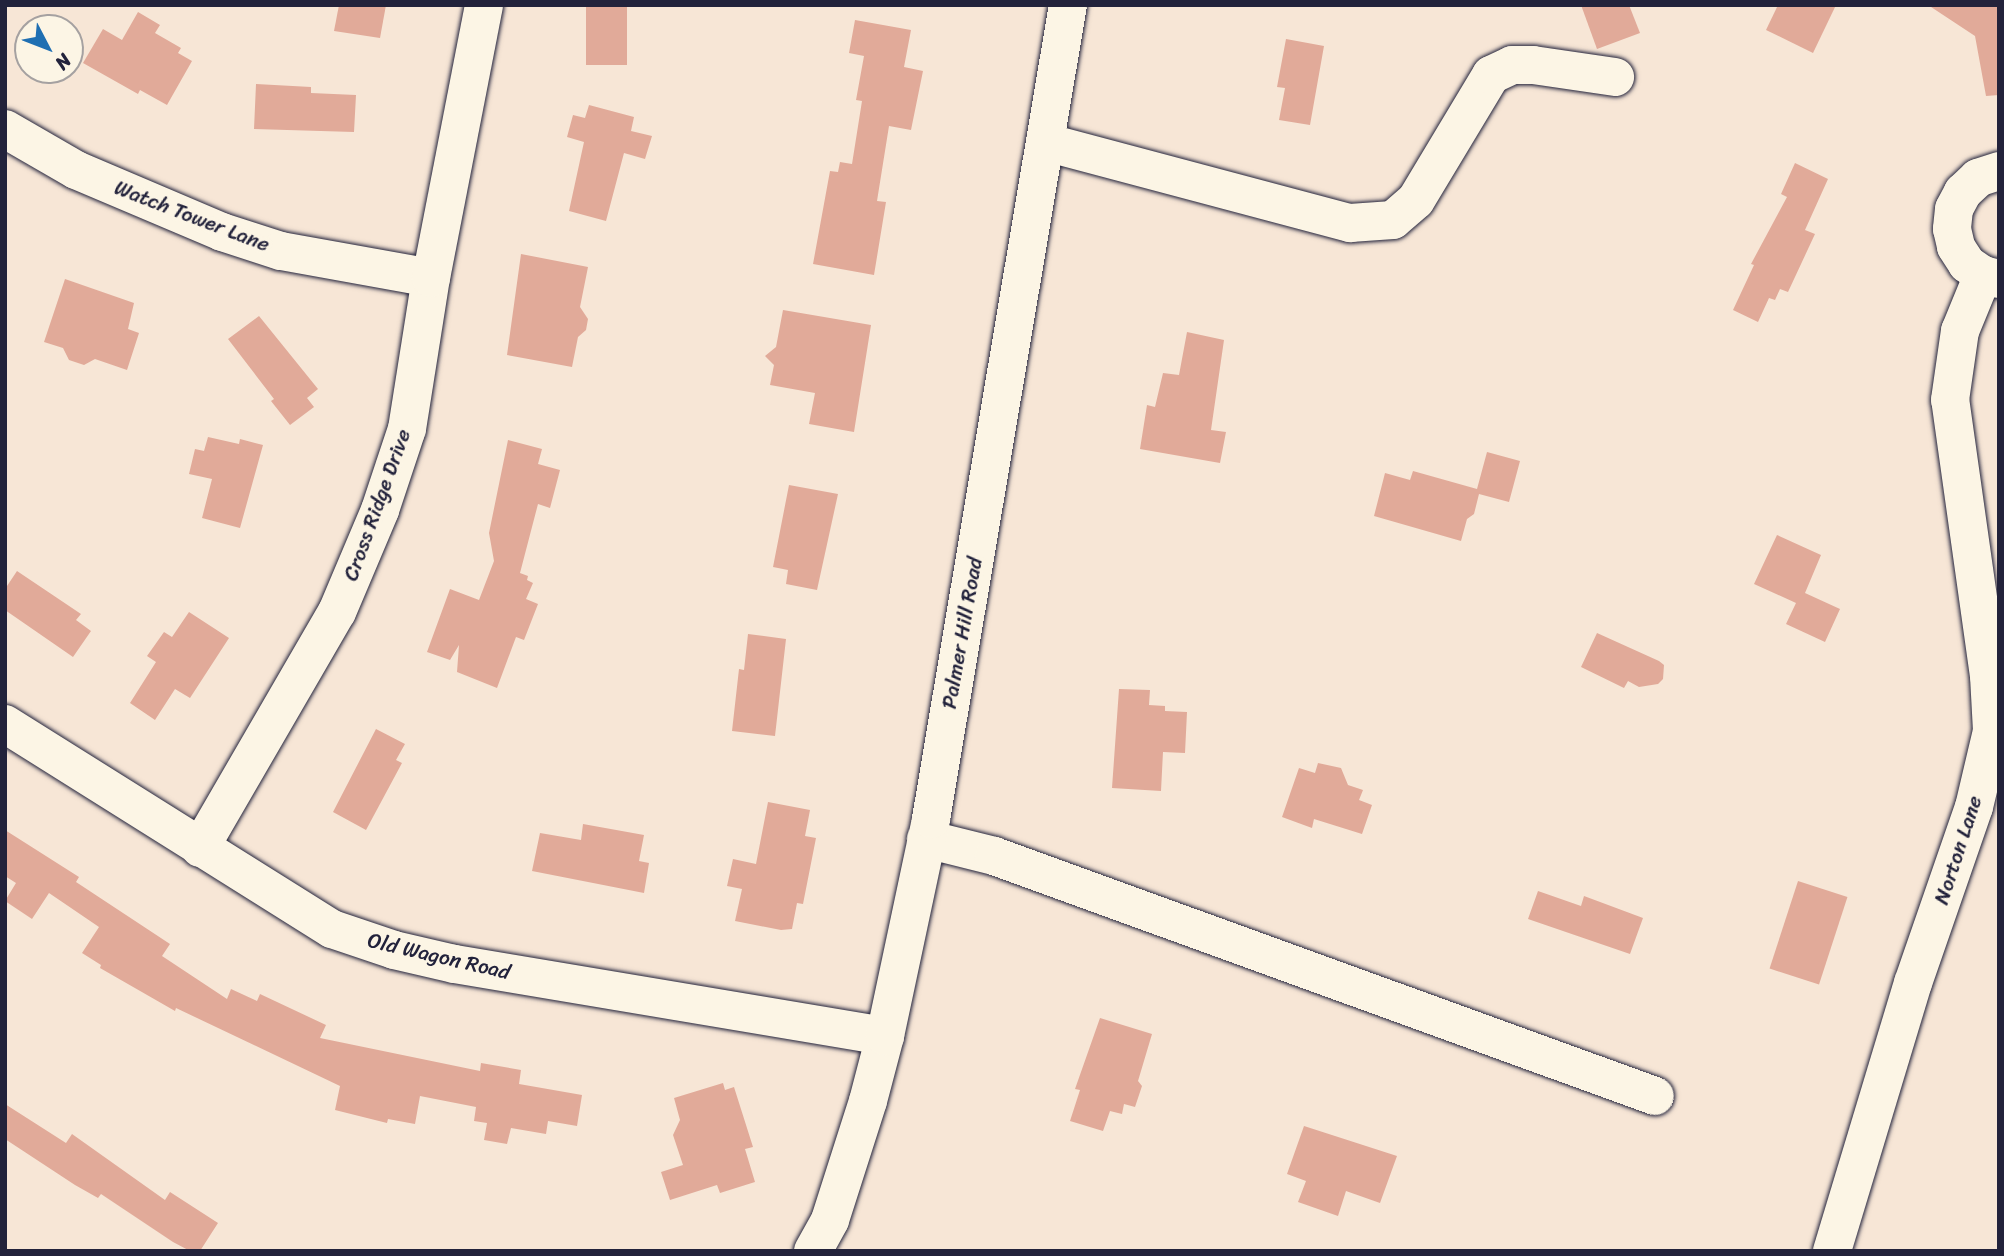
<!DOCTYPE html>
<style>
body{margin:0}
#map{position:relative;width:2004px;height:1256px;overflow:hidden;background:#f7e6d6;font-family:Sriracha,sans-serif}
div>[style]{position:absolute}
.building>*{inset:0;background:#e1aa99;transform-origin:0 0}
.roads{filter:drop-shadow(0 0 2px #22223b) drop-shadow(0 0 2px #22223b)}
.minor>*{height:38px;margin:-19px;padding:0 19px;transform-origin:19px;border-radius:19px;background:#fcf5e5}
.major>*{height:38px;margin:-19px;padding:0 19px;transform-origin:19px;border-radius:19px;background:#fcf5e5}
span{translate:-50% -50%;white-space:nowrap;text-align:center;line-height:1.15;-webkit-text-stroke:7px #fcf5e5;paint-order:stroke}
.street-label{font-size:21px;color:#22223b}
.frame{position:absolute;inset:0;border:7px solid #22223b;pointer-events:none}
.north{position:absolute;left:14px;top:14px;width:70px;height:70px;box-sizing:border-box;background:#fcf5e5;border:2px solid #a5a1a1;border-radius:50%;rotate:132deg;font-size:19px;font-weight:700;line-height:28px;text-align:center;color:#22223b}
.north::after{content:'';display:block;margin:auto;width:24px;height:32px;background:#1f6fb2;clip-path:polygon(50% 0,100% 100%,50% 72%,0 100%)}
</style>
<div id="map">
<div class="building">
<div style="clip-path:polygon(339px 5px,386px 5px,380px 38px,334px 31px)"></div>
<div style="left:586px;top:5px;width:41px;height:60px"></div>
<div style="clip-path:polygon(1581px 5px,1629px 5px,1640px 33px,1597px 49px)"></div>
<div style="clip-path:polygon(1778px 5px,1836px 5px,1813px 53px,1766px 30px)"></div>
<div style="clip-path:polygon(1928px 5px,1999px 5px,1999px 95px,1986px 96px,1975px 36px)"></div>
<div style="clip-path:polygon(138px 12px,160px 25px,155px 33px,181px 48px,178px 53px,192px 61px,167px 105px,140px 90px,138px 94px,83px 63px,103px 29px,122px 40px)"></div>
<div style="clip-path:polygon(855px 20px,911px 30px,904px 67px,923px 71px,911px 130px,889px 126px,877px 201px,886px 202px,874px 275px,813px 264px,830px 171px,838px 172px,840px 162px,852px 164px,862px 101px,856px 100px,864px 56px,849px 53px)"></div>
<div style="clip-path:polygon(1286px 39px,1324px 46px,1310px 125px,1279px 120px,1285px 88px,1277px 87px)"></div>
<div style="clip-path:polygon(256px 84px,311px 87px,311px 93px,356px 95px,354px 132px,254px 129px)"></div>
<div style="clip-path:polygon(589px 105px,634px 117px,631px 131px,652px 136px,645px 159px,624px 153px,606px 221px,569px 211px,584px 142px,567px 137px,573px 115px,585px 118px)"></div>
<div style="clip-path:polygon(1795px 163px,1828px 179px,1805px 230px,1815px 234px,1788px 292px,1780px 289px,1775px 300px,1769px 298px,1758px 322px,1733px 310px,1754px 265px,1751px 264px,1787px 197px,1781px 194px)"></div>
<div style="clip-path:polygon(521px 254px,588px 267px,580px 307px,588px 319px,586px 330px,578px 337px,572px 367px,507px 355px)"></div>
<div style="clip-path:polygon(65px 279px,134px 303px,128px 329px,139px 333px,127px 370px,95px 359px,84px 365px,69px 360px,63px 348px,44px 342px)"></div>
<div style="clip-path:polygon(783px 310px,871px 325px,854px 432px,809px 424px,815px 393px,770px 385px,774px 365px,765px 356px,776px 347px)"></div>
<div style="clip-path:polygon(259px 316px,318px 389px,307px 398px,314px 407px,290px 425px,271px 401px,274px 399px,228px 339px)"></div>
<div style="clip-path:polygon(1187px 332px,1224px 340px,1211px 430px,1226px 432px,1220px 463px,1140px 449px,1147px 405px,1155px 407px,1163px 373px,1179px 375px)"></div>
<div style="clip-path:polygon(208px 437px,239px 444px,240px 439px,263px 445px,240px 528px,202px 518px,212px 479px,189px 474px,195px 449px,204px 451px)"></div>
<div style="clip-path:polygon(508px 440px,542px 449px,538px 464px,560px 470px,550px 508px,538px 504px,520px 573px,528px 576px,527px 580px,533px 583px,526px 599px,538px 604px,524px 640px,516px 637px,497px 688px,457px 672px,459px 645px,450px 660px,427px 652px,450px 589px,479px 600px,494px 561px,489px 533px)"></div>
<div style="clip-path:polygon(1487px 452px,1520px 461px,1509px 502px,1479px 494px,1474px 514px,1467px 519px,1461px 541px,1374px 516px,1385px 473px,1410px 480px,1413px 471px,1477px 489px)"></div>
<div style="clip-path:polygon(789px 485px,838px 494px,817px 590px,786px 584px,788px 570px,773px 567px)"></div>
<div style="clip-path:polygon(1777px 535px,1821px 555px,1805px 593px,1840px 609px,1825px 642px,1786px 624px,1796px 603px,1754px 584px)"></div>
<div style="clip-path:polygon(17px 571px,81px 614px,76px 620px,91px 631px,73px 657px,5px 610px,5px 589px)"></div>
<div style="clip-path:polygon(189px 612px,229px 638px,190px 698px,175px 689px,155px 720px,130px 703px,156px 662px,147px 656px,164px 632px,172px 637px)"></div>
<div style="clip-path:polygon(1597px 633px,1659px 661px,1664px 665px,1663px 679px,1658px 684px,1639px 687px,1628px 681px,1624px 688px,1581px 667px)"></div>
<div style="clip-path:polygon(748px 634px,786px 639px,775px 736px,732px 731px,739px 669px,744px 670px)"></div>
<div style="clip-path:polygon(1119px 689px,1150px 690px,1149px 705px,1165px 706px,1165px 711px,1187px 712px,1185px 753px,1163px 752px,1161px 791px,1112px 788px)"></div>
<div style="clip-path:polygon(376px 729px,405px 744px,396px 760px,402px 763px,366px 830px,333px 812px)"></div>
<div style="clip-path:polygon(1318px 763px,1341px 768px,1348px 785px,1363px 790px,1359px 800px,1372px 805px,1362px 834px,1314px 819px,1312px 828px,1282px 817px,1299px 768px,1315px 773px)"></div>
<div style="clip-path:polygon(768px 802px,810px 810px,805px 836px,816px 838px,803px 904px,797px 903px,792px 929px,781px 930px,735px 921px,742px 889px,727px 886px,733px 859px,756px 864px)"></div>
<div style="clip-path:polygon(583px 824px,644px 835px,639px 861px,649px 863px,644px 893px,532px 871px,540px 833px,581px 840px)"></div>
<div style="clip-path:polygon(5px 830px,79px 877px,76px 882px,170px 944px,162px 956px,227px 999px,231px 989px,257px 1001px,260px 994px,326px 1025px,320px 1038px,480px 1071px,481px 1063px,521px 1070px,519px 1084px,582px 1095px,577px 1126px,548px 1121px,546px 1134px,511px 1128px,507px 1144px,484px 1140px,487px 1123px,474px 1121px,476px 1107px,420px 1096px,415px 1124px,388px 1119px,387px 1123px,335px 1110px,340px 1086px,176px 1008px,175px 1011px,100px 968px,101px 965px,82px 953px,99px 927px,49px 893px,32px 919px,5px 901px,16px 883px,5px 876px)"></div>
<div style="left:1798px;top:881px;width:52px;height:92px;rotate:18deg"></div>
<div style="clip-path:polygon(1538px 891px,1581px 906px,1584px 896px,1643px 918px,1630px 954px,1528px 919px)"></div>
<div style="clip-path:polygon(1100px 1018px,1152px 1034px,1138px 1081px,1142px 1086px,1135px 1107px,1124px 1104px,1122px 1114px,1110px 1111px,1103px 1131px,1070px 1121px,1080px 1090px,1075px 1089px)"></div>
<div style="clip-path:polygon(723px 1083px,725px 1090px,734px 1087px,740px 1106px,753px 1147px,745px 1149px,755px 1182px,720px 1193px,717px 1185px,670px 1200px,661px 1172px,683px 1165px,673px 1135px,680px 1120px,674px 1098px)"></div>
<div style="clip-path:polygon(5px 1104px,66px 1143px,72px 1134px,165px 1200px,170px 1192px,218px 1223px,200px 1251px,190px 1251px,173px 1242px,101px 1194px,98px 1198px,75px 1185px,5px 1139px)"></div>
<div style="clip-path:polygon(1304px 1126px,1397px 1156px,1380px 1203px,1346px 1191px,1338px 1216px,1298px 1202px,1306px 1181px,1287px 1174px)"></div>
</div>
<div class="roads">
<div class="minor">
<div style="left:5px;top:129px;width:82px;rotate:30deg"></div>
<div style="left:76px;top:170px;width:159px;rotate:23deg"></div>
<div style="left:222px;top:232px;width:62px;rotate:17.9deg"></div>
<div style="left:281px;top:251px;width:152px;rotate:10.2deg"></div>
<div style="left:1045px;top:142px;width:316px;rotate:14.9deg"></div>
<div style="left:1350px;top:223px;width:43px;rotate:-4deg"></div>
<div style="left:1393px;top:220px;width:30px;rotate:-41deg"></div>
<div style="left:1416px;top:200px;width:146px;rotate:-59deg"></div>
<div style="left:1491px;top:75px;width:23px;rotate:-25deg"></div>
<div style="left:1512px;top:65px;width:21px"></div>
<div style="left:1533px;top:65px;width:83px;rotate:8.3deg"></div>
<div style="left:1999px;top:171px;width:22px;rotate:162deg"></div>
<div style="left:1978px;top:178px;width:21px;rotate:137deg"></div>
<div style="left:1963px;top:192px;width:19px;rotate:118deg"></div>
<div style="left:1954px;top:209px;width:20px;rotate:96deg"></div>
<div style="left:1952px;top:229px;width:18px;rotate:77deg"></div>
<div style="left:1956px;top:247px;width:20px;rotate:57deg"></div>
<div style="left:1967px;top:264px;width:19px;rotate:35deg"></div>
<div style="left:1983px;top:275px;width:16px;rotate:14deg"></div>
<div style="left:5px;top:724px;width:386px;rotate:32.1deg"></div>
<div style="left:332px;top:929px;width:65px;rotate:18.7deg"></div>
<div style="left:394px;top:950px;width:62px;rotate:13.1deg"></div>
<div style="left:454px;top:964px;width:437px;rotate:9.5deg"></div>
<div style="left:926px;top:839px;width:70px;rotate:14deg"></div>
<div style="left:994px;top:856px;width:703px;rotate:19.96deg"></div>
<div style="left:200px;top:848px;width:273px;rotate:-59.9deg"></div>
<div style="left:337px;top:612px;width:111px;rotate:-67.1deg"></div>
<div style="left:380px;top:510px;width:85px;rotate:-71.6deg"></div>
<div style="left:407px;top:429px;width:153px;rotate:-81deg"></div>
<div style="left:431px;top:278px;width:278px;rotate:-79deg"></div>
<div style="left:1832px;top:1251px;width:280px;rotate:-73.2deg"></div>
<div style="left:1913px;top:983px;width:186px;rotate:-70.9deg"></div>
<div style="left:1974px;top:807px;width:78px;rotate:-76.7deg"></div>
<div style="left:1992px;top:731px;width:55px;rotate:-93.1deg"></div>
<div style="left:1989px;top:676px;width:279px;rotate:-98deg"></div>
<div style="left:1950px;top:400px;width:70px;rotate:-81.8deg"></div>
<div style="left:1960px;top:331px;width:61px;rotate:-67.7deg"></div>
</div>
<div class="major">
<div style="left:813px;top:1251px;width:35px;rotate:-61deg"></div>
<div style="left:830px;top:1220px;width:125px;rotate:-72.3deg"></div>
<div style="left:868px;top:1101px;width:67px;rotate:-75.3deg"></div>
<div style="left:885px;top:1036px;width:222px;rotate:-78deg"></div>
<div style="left:931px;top:819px;width:825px;rotate:-80.45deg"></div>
</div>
</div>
<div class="street-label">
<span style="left:192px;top:216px;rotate:21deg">Watch Tower Lane</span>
<span style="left:377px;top:505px;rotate:-70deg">Cross Ridge Drive</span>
<span style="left:962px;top:633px;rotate:-80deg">Palmer Hill Road</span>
<span style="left:1958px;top:850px;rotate:-72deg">Norton Lane</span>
<span style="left:439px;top:956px;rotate:13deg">Old Wagon Road</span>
</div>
<div class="frame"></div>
<div class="north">N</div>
</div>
